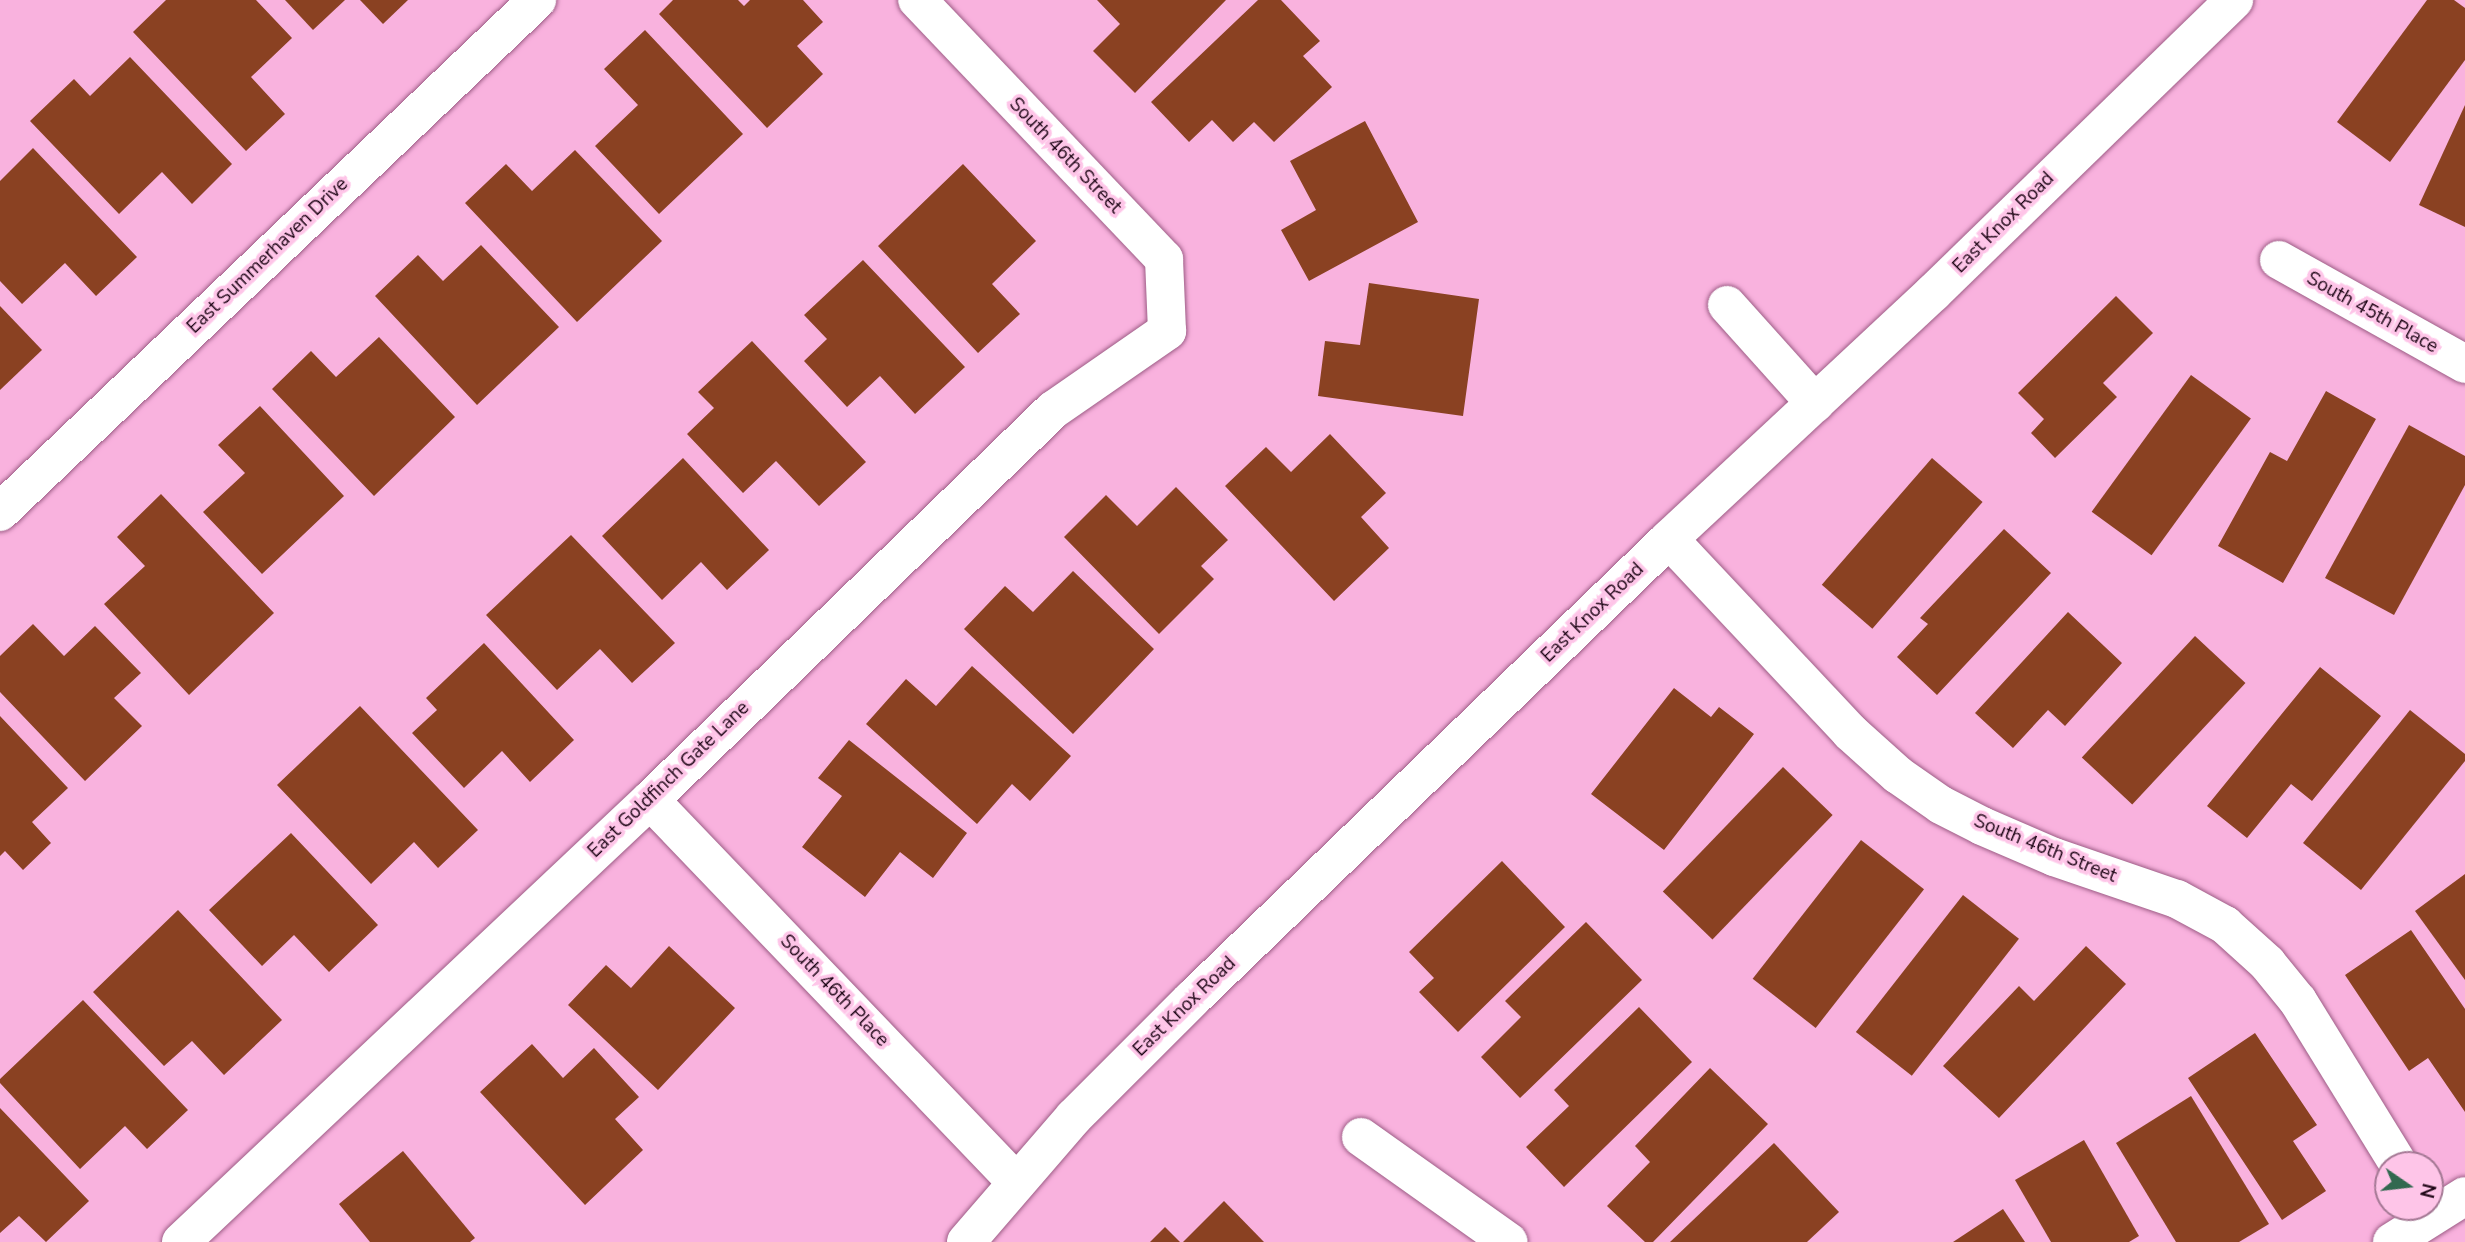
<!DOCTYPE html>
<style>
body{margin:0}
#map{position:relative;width:2465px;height:1242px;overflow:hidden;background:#f9b2de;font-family:"Nunito Sans",sans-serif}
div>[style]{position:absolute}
.building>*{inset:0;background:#8a4122;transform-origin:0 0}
.roads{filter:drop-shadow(0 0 2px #9d5d86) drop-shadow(0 0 2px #9d5d86)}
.minor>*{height:38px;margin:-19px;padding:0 19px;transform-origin:19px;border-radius:19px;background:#fff}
span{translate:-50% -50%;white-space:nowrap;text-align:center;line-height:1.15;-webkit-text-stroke:7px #fec5e8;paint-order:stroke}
.street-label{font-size:19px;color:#1d0515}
.north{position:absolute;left:2374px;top:1151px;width:70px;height:70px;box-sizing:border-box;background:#fec5e8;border:2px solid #a47894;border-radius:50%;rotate:104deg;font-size:19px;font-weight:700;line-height:28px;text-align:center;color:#1d0515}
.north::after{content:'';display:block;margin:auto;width:24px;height:32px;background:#326950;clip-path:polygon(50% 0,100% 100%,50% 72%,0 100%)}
</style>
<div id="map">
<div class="building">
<div style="clip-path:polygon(166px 0,256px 0,292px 38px,251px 77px,285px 114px,246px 151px,133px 32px)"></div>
<div style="clip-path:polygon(285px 0,345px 0,313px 30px)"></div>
<div style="clip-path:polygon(360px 0,408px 0,383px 24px)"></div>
<div style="clip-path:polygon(673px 0,738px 0,744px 6px,750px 0,803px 0,823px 22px,797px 46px,823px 74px,767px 128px,659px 14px)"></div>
<div style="clip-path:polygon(1097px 0,1226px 0,1135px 93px,1093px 51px,1120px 24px)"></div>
<div style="clip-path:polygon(1258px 0,1281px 0,1320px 41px,1303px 56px,1332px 87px,1274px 142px,1254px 122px,1233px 142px,1212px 120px,1189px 142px,1151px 102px)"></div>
<div style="clip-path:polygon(2427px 0,2454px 0,2465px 8px,2465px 60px,2390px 162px,2337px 122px)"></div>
<div style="clip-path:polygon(645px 30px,743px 134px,659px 214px,595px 146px,638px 105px,604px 69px)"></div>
<div style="clip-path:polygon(130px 57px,232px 164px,192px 204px,162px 172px,119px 214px,30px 121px,74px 79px,90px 96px)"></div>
<div style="clip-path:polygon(2465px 105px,2465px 227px,2419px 205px)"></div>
<div style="clip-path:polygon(1365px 121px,1418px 222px,1309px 281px,1281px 230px,1316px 210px,1290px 161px)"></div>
<div style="clip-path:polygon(33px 148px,137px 257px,96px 296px,65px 263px,22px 304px,0 281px,0 181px)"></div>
<div style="clip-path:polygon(575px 150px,662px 241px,577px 322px,465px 203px,506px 164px,532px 191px)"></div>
<div style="clip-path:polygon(963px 164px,1036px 241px,992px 284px,1020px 314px,978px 353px,878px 246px)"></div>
<div style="clip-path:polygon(481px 245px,559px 327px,477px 405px,375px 296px,418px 255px,443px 281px)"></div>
<div style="clip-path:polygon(863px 260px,965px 367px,915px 414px,880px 376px,847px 407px,804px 361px,827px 339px,804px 315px)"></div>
<div style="clip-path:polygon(1369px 283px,1479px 299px,1463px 416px,1318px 396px,1325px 341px,1360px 345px)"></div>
<div style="clip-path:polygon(2116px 296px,2153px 333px,2103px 383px,2117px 397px,2055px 458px,2031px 433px,2044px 419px,2018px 393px)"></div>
<div style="clip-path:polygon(0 306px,42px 350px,0 390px)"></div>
<div style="clip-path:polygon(379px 337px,455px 417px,374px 496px,272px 389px,311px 351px,336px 377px)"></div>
<div style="clip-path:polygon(752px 341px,866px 462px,819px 506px,776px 461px,743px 493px,687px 434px,714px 408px,698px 392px)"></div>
<div style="left:2191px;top:375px;width:74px;height:169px;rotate:36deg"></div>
<div style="clip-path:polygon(2326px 391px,2376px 419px,2283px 583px,2218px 546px,2270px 452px,2287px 461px)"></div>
<div style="clip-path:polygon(260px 406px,344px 496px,262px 574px,203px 512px,245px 473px,218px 445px)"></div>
<div style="clip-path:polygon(2409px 425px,2465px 456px,2465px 485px,2394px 615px,2325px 578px)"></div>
<div style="clip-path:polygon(1330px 434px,1386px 493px,1361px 517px,1389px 548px,1334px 601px,1225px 486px,1266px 447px,1291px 472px)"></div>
<div style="clip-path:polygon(683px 458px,769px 550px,727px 590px,701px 562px,662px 600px,602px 536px)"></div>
<div style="left:1932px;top:458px;width:67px;height:168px;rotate:41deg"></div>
<div style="clip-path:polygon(1176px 487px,1228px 540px,1201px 566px,1214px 579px,1159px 634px,1064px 537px,1106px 495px,1137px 526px)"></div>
<div style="clip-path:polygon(161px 494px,274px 613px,189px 695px,104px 604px,145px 566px,117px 537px)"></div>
<div style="clip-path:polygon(2004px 529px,2051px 573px,1937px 695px,1897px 657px,1928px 624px,1920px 618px)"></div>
<div style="clip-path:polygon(571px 535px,675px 643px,632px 683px,600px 649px,557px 690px,486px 615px)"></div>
<div style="clip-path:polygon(1073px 571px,1154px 649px,1073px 734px,964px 629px,1005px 586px,1033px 612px)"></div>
<div style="clip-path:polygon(2068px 612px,2122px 663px,2065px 726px,2048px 710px,2013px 748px,1975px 713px)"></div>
<div style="clip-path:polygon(33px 624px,64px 656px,95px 626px,141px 673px,114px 698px,142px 726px,85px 781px,0 692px,0 656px)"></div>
<div style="left:2195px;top:636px;width:69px;height:166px;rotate:43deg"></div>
<div style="clip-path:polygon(484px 643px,574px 740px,530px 782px,502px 751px,464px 788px,412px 733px,437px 710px,426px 698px)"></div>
<div style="clip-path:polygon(972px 666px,1071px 756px,1030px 801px,1012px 784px,977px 824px,866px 724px,906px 679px,936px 706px)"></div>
<div style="clip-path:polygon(2320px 667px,2381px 716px,2312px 801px,2291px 784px,2247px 838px,2207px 806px)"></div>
<div style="clip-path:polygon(1674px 688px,1711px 717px,1719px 707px,1754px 734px,1664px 850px,1591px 794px)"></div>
<div style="clip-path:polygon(360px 706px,478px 830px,438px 868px,414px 842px,371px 884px,277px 785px)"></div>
<div style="clip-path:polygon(2410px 710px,2465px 754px,2465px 761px,2361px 890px,2303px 843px)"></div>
<div style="clip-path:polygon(0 716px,68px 788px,32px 822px,51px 843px,23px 870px,5px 851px,0 856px)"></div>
<div style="clip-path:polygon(849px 740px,967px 833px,933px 878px,900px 852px,865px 897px,802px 847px,842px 796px,818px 778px)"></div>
<div style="left:1783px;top:767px;width:69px;height:173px;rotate:44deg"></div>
<div style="clip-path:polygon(291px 833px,378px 925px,329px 972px,294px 935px,262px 966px,209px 910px)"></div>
<div style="left:1861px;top:840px;width:80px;height:176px;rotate:38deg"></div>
<div style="clip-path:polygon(1502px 861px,1565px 927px,1458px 1032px,1419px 992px,1434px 978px,1409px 952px)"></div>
<div style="clip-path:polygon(2465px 874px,2465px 980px,2415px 911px)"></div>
<div style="left:1963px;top:895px;width:71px;height:174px;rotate:38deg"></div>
<div style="clip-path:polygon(178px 910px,282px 1020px,224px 1075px,192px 1041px,164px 1066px,93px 992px)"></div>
<div style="clip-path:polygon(1586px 922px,1642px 980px,1520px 1098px,1481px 1057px,1521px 1017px,1505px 1001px)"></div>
<div style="clip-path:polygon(2411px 930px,2465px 1009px,2465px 1112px,2428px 1058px,2409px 1071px,2345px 975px)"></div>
<div style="clip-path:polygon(669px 946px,735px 1008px,658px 1090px,568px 1005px,606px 965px,631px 988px)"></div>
<div style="clip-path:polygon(2086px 946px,2126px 984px,1999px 1118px,1943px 1066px,2019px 986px,2034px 1001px)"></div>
<div style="clip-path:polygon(83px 1000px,188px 1110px,147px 1149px,125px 1126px,80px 1169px,0 1083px,0 1079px)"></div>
<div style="clip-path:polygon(1639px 1007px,1692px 1062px,1564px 1187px,1526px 1147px,1569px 1106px,1554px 1090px)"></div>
<div style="clip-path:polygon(2255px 1033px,2317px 1125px,2293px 1141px,2326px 1191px,2282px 1220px,2188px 1078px)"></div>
<div style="clip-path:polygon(532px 1044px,563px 1078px,594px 1048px,639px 1097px,615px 1119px,643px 1150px,585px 1205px,480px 1092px)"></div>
<div style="clip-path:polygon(1710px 1068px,1768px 1124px,1653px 1242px,1645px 1242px,1607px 1206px,1650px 1162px,1635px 1146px)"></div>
<div style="clip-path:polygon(2191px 1096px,2269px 1224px,2239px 1242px,2176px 1242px,2116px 1143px)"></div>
<div style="clip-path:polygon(0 1108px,89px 1201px,46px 1242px,19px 1216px,0 1233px)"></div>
<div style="clip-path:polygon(2084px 1140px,2139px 1236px,2129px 1242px,2051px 1242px,2015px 1180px)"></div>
<div style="clip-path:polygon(1774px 1143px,1839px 1212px,1807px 1242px,1670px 1242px)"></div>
<div style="clip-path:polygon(403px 1151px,475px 1238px,470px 1242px,370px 1242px,339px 1204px)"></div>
<div style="clip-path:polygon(1224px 1201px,1264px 1242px,1183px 1242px)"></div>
<div style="clip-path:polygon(2003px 1209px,2025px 1242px,1953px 1242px)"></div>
<div style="clip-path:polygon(1165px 1227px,1180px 1242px,1150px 1242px)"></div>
</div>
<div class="roads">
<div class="minor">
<div style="left:2279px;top:260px;width:213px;rotate:29.2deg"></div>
<div style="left:1727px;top:305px;width:132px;rotate:48.1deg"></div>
<div style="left:0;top:512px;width:742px;rotate:-43.63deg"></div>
<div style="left:1669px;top:539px;width:265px;rotate:46.8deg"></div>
<div style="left:1850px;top:732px;width:64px;rotate:41.9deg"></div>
<div style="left:1898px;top:775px;width:52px;rotate:34.9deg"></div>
<div style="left:1941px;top:805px;width:46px;rotate:27.1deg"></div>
<div style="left:1982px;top:826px;width:78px;rotate:23.3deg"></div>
<div style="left:2054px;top:857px;width:130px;rotate:18.9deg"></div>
<div style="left:2177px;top:899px;width:55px;rotate:28.4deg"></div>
<div style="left:2225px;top:925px;width:57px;rotate:42.1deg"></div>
<div style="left:2267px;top:963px;width:49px;rotate:50.8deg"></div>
<div style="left:2298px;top:1001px;width:193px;rotate:58.4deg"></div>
<div style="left:650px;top:800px;width:530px;rotate:46.22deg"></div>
<div style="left:1361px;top:1137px;width:181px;rotate:35.4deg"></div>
<div style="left:181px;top:1242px;width:644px;rotate:-43.3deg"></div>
<div style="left:650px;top:800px;width:561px;rotate:-44.06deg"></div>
<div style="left:1053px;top:410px;width:139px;rotate:-34.7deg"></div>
<div style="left:1167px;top:331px;width:72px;rotate:-92.4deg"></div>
<div style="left:1164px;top:259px;width:358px;rotate:-133.6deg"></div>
<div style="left:966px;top:1242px;width:165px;rotate:-49.2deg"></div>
<div style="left:1074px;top:1117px;width:167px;rotate:-45deg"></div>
<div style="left:1192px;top:999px;width:663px;rotate:-43.96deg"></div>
<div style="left:1669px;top:539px;width:361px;rotate:-43deg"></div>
<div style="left:1933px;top:293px;width:420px;rotate:-44.2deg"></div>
<div style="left:2392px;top:1242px;width:86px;rotate:-32.2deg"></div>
</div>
</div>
<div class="street-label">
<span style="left:1065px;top:156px;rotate:46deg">South 46th Street</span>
<span style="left:2004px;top:223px;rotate:-45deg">East Knox Road</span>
<span style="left:268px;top:256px;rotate:-44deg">East Summerhaven Drive</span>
<span style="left:2372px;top:313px;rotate:29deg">South 45th Place</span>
<span style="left:1593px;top:613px;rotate:-44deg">East Knox Road</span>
<span style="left:669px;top:780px;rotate:-44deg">East Goldfinch Gate Lane</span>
<span style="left:2045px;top:849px;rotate:22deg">South 46th Street</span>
<span style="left:834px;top:991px;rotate:46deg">South 46th Place</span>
<span style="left:1185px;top:1007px;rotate:-44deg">East Knox Road</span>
</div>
<div class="north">N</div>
</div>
